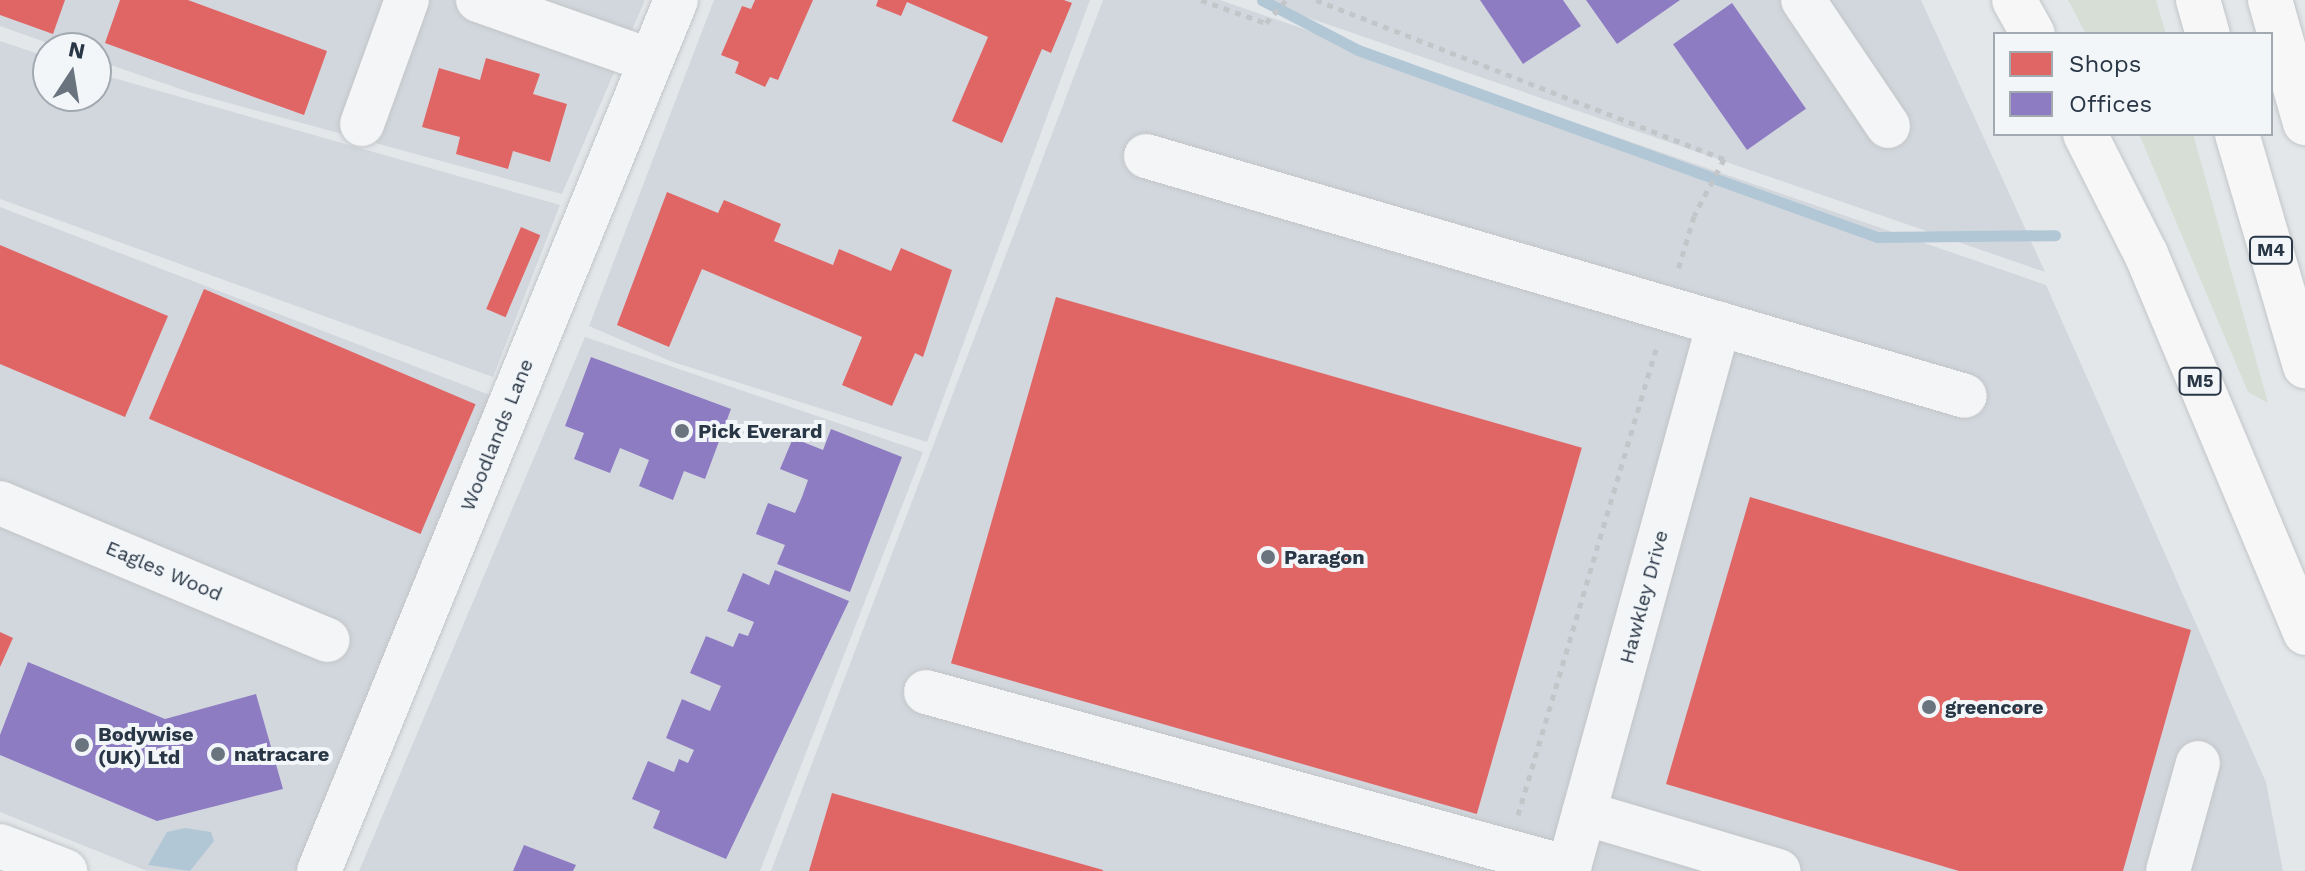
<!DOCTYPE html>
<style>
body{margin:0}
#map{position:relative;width:2305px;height:871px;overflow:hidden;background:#e4e7ea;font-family:"Work Sans",sans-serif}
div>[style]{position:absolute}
.built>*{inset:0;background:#d2d7dd}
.green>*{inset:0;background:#d6ded5}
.water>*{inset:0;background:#b1c7d6}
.shops>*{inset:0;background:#e06666;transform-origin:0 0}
.offices>*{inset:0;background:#8e7cc3;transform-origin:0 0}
.stream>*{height:11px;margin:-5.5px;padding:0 5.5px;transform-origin:5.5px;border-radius:5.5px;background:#b1c7d6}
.path>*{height:5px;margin-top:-2.5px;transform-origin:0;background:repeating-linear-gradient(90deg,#c3c6c9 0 6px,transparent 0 12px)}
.roads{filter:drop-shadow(0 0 2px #c2c5c8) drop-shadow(0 0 2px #c2c5c8)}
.minor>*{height:44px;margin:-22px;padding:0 22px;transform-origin:22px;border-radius:22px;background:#f3f5f6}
.highway>*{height:44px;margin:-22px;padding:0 22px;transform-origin:22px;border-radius:22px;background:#f7f7f8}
.dots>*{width:22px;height:22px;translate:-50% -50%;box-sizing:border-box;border:4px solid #f2f6f9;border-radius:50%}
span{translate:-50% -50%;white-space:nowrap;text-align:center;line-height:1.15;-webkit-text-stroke:8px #f2f6f9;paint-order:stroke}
.shield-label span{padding:2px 6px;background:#f2f6f9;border:2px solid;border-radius:6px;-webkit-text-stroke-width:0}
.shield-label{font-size:18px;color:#293645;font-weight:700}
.poi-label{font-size:20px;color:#293645;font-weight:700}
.left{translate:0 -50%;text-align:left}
.street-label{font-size:20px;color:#293645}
.legend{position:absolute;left:1993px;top:32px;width:280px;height:104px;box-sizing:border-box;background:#f2f6f9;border:2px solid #a2a9b1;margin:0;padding:10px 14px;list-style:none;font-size:24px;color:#293645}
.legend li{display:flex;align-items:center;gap:16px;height:40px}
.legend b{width:40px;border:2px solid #a2a9b1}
.north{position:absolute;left:32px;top:32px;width:80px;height:80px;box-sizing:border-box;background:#f2f6f9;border:2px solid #a2a9b1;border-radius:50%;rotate:12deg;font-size:22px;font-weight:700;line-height:32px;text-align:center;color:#293645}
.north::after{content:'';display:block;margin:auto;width:28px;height:36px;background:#6a747f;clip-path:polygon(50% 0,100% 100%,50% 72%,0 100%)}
</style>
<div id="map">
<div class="built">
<div style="clip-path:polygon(0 0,645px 0,562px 194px,192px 93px,96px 60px,96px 48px,62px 48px,0 26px)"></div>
<div style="clip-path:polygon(714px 0,1090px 0,927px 442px,670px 361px,589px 326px)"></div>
<div style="clip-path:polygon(1103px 0,1220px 0,2046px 285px,2266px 782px,2283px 871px,771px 871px)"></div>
<div style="clip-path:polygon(1257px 0,1921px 0,2045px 272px)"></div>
<div style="clip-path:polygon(0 41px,48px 57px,48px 96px,96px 96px,96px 73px,560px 205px,493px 377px,0 199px)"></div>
<div style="clip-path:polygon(0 207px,495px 397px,298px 871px,147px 871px,0 812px)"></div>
<div style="clip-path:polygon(585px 337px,923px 452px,760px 871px,359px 871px)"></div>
</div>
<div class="green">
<div style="clip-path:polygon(2068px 0,2156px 0,2166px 34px,2086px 34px)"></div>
<div style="clip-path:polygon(2139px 134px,2193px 134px,2268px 403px,2248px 392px)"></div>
</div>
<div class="water">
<div style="clip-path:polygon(185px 828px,211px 832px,214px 841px,190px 871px,148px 865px,167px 832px)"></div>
</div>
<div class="shops">
<div style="clip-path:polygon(0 0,65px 0,53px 34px,0 15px)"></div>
<div style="clip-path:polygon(120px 0,188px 0,327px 51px,304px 115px,105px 43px)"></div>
<div style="clip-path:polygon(755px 0,813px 0,778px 80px,770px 77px,765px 87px,735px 73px,739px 62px,721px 55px,742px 6px,751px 9px)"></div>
<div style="clip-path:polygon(878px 0,1064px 0,1072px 3px,1051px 53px,1042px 49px,1002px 143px,952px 121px,988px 37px,907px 2px,901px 16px,876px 6px)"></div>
<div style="clip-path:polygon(486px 58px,540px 74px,533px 94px,567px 104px,550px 162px,513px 151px,508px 169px,456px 154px,460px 137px,422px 127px,439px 68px,480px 80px)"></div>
<div style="clip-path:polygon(667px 192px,718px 213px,724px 200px,781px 224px,774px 241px,833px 265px,839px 249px,891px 271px,901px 248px,952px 270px,923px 357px,915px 353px,892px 406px,842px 385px,862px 337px,702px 269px,669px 347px,617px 325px)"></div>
<div style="left:521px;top:227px;width:21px;height:89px;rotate:23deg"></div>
<div style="clip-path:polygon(0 245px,168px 316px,125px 417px,0 364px)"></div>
<div style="left:204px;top:289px;width:295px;height:141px;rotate:23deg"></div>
<div style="left:1056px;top:297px;width:547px;height:381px;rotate:16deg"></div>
<div style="clip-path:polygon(1750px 497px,2191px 630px,2123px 871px,1959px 871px,1666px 784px)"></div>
<div style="clip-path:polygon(0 632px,13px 638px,0 667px)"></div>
<div style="clip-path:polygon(832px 793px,1103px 870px,1103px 871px,809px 871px)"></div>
</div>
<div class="offices">
<div style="clip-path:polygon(1480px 0,1563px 0,1581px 26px,1523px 64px)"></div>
<div style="clip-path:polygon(1586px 0,1680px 0,1617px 44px)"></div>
<div style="left:1732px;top:3px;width:129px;height:72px;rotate:55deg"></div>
<div style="clip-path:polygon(591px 357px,731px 409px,705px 479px,684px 471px,673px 500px,639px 486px,649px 460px,620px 448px,610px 473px,574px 459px,584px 433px,565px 426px)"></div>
<div style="clip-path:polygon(831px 429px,902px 457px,850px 592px,777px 564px,785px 545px,756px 534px,768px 503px,795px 513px,802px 497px,808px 480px,780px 469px,793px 438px,823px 450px)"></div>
<div style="clip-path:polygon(775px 570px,849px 601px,726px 859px,653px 828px,660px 811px,632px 799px,648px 761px,674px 772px,679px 759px,688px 763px,694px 750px,666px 738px,682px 699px,710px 711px,721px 686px,690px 673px,706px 636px,733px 647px,739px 633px,748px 636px,754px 622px,727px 611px,743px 573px,769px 585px)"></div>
<div style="clip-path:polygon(28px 662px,165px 719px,256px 694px,283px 789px,157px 821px,0 755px,0 735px)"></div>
<div style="clip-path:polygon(524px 845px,576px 865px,573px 871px,513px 871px)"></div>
</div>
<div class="stream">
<div style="left:1262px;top:0;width:108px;rotate:27.5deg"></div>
<div style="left:1358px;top:50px;width:552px;rotate:19.81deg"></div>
<div style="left:1877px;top:237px;width:178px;rotate:-0.6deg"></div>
</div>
<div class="path">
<div style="left:1201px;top:0;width:69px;rotate:19.5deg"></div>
<div style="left:1266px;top:23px;width:30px;rotate:-49deg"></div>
<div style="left:1316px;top:0;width:438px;rotate:21.3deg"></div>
<div style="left:1724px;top:159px;width:64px;rotate:117.8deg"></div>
<div style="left:1694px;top:216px;width:56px;rotate:106.5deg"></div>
<div style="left:1518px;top:815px;width:486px;rotate:-73.5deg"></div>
</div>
<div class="roads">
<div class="minor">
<div style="left:478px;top:0;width:183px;rotate:19.4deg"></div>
<div style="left:1803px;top:0;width:152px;rotate:56deg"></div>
<div style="left:362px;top:124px;width:132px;rotate:-70.1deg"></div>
<div style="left:1146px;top:156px;width:853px;rotate:16.33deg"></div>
<div style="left:0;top:503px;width:355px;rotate:22.7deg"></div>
<div style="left:926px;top:692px;width:667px;rotate:15.31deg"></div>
<div style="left:1584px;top:813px;width:203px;rotate:16.6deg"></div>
<div style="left:0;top:846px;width:70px;rotate:21deg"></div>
<div style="left:319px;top:871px;width:941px;rotate:-67.71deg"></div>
<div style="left:1568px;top:871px;width:568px;rotate:-74.59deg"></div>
<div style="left:2168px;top:871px;width:112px;rotate:-74.5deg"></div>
</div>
<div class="highway">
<div style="left:2014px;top:0;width:39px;rotate:61deg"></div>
<div style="left:2198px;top:0;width:35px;rotate:74deg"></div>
<div style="left:2270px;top:0;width:128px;rotate:74.1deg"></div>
<div style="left:2085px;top:134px;width:135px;rotate:63.1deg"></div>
<div style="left:2146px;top:254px;width:411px;rotate:67.2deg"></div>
<div style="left:2237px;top:134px;width:242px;rotate:73.7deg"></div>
</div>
</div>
<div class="dots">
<div style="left:682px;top:431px;background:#6a747f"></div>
<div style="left:1268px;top:557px;background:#6a747f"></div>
<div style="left:1929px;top:707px;background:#6a747f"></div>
<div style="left:82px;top:745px;background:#6a747f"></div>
<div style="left:218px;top:754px;background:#6a747f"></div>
</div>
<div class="shield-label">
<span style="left:2271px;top:250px">M4</span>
<span style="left:2200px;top:381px">M5</span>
</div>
<div class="poi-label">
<span class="left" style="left:698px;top:431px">Pick Everard</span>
<span class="left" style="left:1284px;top:557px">Paragon</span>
<span class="left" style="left:1945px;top:707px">greencore</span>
<span class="left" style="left:98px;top:746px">Bodywise<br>(UK) Ltd</span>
<span class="left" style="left:234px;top:754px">natracare</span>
</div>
<div class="street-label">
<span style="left:497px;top:435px;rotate:-68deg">Woodlands Lane</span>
<span style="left:164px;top:571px;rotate:23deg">Eagles Wood</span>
<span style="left:1644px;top:597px;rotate:-75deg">Hawkley Drive</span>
</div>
<ul class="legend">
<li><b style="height:22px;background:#e06666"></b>Shops</li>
<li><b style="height:22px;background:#8e7cc3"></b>Offices</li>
</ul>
<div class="north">N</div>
</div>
